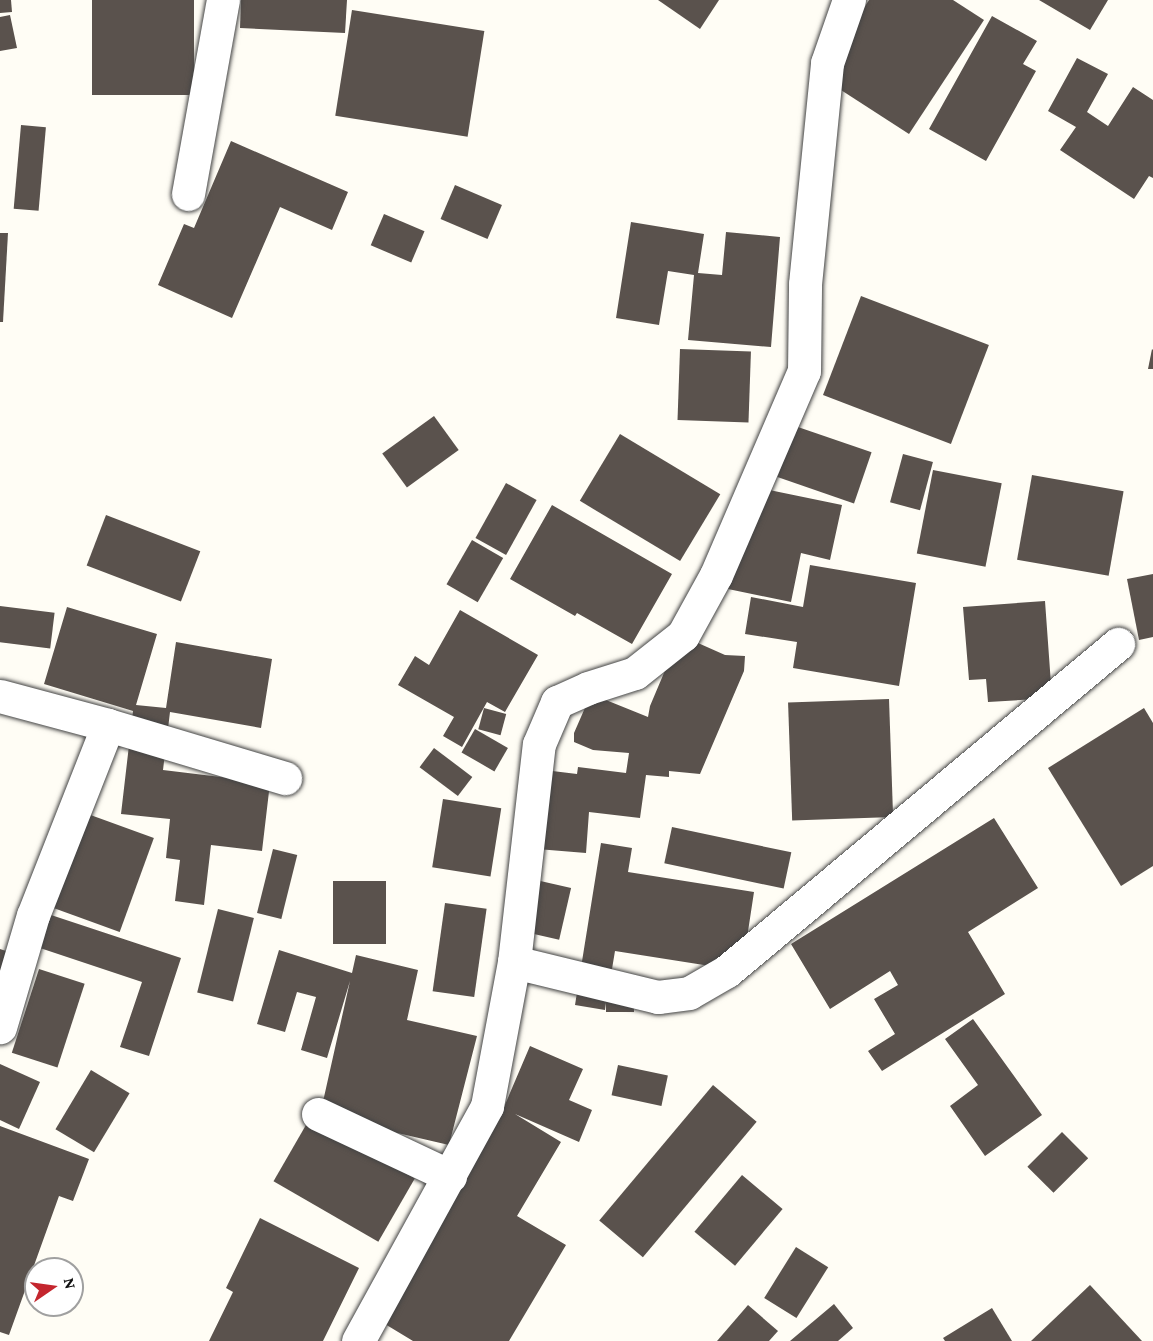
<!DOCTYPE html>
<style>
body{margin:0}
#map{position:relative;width:1153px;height:1341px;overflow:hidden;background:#fffdf5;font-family:"Crimson Pro",serif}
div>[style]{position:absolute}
.building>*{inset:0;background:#5a524d;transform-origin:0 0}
.roads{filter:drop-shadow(0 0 2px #444) drop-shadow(0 0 2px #444)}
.street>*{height:33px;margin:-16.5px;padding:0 16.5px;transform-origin:16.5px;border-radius:16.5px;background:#fff}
span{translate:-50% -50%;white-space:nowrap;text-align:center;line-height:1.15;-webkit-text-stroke:6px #fff;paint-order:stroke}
.north{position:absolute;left:24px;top:1257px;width:60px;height:60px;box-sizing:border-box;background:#fff;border:2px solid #a0a0a0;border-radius:50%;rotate:77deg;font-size:16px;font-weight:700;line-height:24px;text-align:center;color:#111}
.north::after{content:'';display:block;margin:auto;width:21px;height:27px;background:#c4262e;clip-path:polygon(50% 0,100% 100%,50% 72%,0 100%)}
</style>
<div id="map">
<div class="building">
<div style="clip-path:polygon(0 0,11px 0,12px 12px,0 13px)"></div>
<div style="left:92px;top:0;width:102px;height:95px"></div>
<div style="clip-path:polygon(241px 0,347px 0,345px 33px,240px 28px)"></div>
<div style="clip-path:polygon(658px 0,719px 0,700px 29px)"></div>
<div style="clip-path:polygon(869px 0,953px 0,984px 20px,909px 134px,827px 81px,842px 42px)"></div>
<div style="clip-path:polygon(1039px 0,1108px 0,1090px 30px)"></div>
<div style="left:352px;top:10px;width:134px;height:107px;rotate:9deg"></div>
<div style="clip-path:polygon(10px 15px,17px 48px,0 51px,0 17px)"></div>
<div style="clip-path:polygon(992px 16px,1037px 41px,1023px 64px,1036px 71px,986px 161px,929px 129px)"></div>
<div style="clip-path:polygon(1077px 58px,1108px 74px,1087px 112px,1108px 126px,1133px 87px,1153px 100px,1153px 178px,1149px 176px,1134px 199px,1060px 150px,1076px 127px,1048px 111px)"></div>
<div style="left:21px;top:125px;width:25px;height:84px;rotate:5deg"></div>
<div style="clip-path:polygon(231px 141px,348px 192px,332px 230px,280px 207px,232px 318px,158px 285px,184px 224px,194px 228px)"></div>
<div style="left:455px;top:185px;width:51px;height:37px;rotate:23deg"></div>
<div style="left:384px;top:214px;width:44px;height:34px;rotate:23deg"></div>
<div style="clip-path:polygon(631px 222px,704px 234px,698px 273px,722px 275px,726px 232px,780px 237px,771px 347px,688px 340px,694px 275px,668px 271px,659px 325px,616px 318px)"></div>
<div style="clip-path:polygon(0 233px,8px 233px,3px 322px,0 322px)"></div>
<div style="left:861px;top:296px;width:137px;height:106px;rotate:21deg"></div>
<div style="left:680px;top:349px;width:71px;height:71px;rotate:2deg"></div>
<div style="clip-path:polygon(1152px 349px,1153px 350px,1153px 369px,1148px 369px)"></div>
<div style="left:434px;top:416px;width:42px;height:64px;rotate:54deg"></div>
<div style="left:795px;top:426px;width:81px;height:54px;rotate:19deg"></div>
<div style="left:620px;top:434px;width:117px;height:78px;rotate:31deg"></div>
<div style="left:903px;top:454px;width:31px;height:50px;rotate:15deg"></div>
<div style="left:933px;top:470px;width:70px;height:85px;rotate:11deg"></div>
<div style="left:1032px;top:475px;width:93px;height:86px;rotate:10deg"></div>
<div style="left:506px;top:483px;width:35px;height:63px;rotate:29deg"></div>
<div style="clip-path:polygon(750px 486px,842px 505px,830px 560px,801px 553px,791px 602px,728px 589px)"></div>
<div style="clip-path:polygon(552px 505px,672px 574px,632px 644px,577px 613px,575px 616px,510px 579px)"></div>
<div style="left:106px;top:515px;width:101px;height:54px;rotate:21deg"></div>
<div style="left:472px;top:540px;width:36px;height:51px;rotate:30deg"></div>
<div style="clip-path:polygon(810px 565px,916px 583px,899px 686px,793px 668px,797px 642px,745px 634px,751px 597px,803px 607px)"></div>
<div style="clip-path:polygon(1153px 574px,1153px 637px,1139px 640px,1127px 579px)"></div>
<div style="clip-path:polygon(1045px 601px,1052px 698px,988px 702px,986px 679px,969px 680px,963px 607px)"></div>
<div style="left:0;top:606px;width:55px;height:36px;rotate:7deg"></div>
<div style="clip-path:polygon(67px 607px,157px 634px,136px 705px,166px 708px,176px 642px,272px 659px,261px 728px,170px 712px,163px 770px,270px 783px,262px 851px,211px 845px,204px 905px,175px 901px,180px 860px,166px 858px,170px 819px,121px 814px,133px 711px,44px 684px)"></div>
<div style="clip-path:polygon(460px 610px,538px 655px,505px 712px,487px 702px,462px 747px,443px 736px,454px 717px,398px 685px,415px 656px,429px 665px)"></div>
<div style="clip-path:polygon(680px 635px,725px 655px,745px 656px,744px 671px,700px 774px,669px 771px,669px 777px,646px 775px,640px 818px,589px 812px,586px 853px,525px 848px,536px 769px,577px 774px,578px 767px,626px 773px,629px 753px,593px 750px,574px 742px,574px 733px,591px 694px,648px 717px,650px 706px)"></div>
<div style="left:889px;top:699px;width:118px;height:101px;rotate:88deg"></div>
<div style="left:484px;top:708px;width:23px;height:22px;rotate:15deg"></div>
<div style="clip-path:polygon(1144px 708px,1153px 723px,1153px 866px,1121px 886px,1048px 768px)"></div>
<div style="left:475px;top:729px;width:38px;height:27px;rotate:30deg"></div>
<div style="left:434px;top:748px;width:48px;height:24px;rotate:37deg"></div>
<div style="left:443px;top:799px;width:59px;height:69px;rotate:9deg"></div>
<div style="left:74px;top:809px;width:85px;height:100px;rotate:20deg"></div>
<div style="clip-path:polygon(994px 818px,1038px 888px,968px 932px,1005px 994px,882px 1071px,868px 1051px,895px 1034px,874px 999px,898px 985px,890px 971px,830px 1009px,791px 944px)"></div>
<div style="left:672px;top:827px;width:122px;height:37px;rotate:12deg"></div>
<div style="clip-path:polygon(601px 843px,632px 848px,628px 872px,754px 892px,742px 971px,615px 951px,609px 987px,634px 987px,634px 1012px,606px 1012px,606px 1002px,605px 1010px,575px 1005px)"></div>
<div style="left:273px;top:849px;width:25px;height:66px;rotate:14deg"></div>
<div style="left:536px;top:880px;width:36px;height:53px;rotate:13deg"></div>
<div style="left:333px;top:881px;width:53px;height:63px"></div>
<div style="left:445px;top:903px;width:42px;height:89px;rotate:8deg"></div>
<div style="left:218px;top:909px;width:37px;height:86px;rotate:14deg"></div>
<div style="clip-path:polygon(48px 914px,181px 958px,149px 1056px,120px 1047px,142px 982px,37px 947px)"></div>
<div style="clip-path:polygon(0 949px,9px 952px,0 981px)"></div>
<div style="clip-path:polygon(279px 950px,352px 973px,356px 955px,418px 970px,407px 1020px,477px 1036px,449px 1145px,320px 1115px,350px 981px,327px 1058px,301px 1050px,316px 997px,297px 992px,285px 1032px,257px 1024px)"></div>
<div style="left:39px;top:969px;width:48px;height:88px;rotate:18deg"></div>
<div style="clip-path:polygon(973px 1019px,1042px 1115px,985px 1156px,950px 1106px,978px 1085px,945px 1039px)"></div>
<div style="clip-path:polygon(530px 1046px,583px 1069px,569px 1100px,592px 1110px,579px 1142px,515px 1114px,561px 1142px,517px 1216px,566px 1245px,509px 1341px,413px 1341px,375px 1318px,501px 1106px,504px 1107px)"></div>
<div style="clip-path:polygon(0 1064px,40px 1082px,19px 1129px,0 1120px)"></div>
<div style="left:618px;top:1065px;width:51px;height:31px;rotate:12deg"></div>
<div style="left:91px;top:1070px;width:45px;height:69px;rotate:31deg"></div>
<div style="left:713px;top:1085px;width:57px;height:177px;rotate:40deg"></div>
<div style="left:310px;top:1118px;width:121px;height:73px;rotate:30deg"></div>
<div style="clip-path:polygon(0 1126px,89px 1159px,73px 1201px,59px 1196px,9px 1335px,0 1332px)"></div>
<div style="left:1062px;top:1132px;width:37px;height:49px;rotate:45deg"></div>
<div style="left:742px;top:1175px;width:53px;height:74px;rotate:40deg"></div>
<div style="clip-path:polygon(260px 1218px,359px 1268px,323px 1341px,209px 1341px,233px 1292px,226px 1288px)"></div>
<div style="left:796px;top:1247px;width:38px;height:60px;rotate:32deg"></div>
<div style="clip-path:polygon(1090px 1285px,1142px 1341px,1031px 1341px)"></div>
<div style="clip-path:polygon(834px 1304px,853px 1328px,838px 1341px,790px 1341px)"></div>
<div style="clip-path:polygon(748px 1305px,778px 1331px,769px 1341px,717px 1341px)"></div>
<div style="clip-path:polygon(992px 1308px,1012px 1341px,945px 1341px,943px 1338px)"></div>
</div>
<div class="roads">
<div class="street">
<div style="left:188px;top:194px;width:197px;rotate:-79.8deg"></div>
<div style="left:0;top:696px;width:112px;rotate:15deg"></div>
<div style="left:108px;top:725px;width:204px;rotate:111.5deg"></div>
<div style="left:33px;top:915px;width:117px;rotate:106.4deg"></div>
<div style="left:108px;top:725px;width:185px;rotate:16.7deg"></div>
<div style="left:514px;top:962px;width:148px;rotate:13.7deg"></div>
<div style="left:658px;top:997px;width:31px;rotate:-7deg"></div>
<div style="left:689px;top:993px;width:44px;rotate:-30.1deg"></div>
<div style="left:727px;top:971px;width:510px;rotate:-39.91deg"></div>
<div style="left:318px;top:1114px;width:146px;rotate:25.2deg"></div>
<div style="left:358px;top:1341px;width:268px;rotate:-61.2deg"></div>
<div style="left:487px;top:1106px;width:147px;rotate:-79.4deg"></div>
<div style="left:514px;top:962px;width:219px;rotate:-83.5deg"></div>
<div style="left:539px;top:744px;width:46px;rotate:-66.8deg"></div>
<div style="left:557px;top:702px;width:34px;rotate:-24deg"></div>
<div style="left:588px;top:688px;width:49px;rotate:-17.7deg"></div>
<div style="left:635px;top:673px;width:61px;rotate:-38.4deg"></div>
<div style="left:683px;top:635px;width:68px;rotate:-61.2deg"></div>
<div style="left:716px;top:575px;width:222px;rotate:-66.7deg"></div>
<div style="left:804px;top:371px;width:87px;rotate:-89.3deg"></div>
<div style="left:805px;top:284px;width:222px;rotate:-84.3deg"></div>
<div style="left:827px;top:63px;width:67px;rotate:-70.8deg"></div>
</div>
</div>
<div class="north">N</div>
</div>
